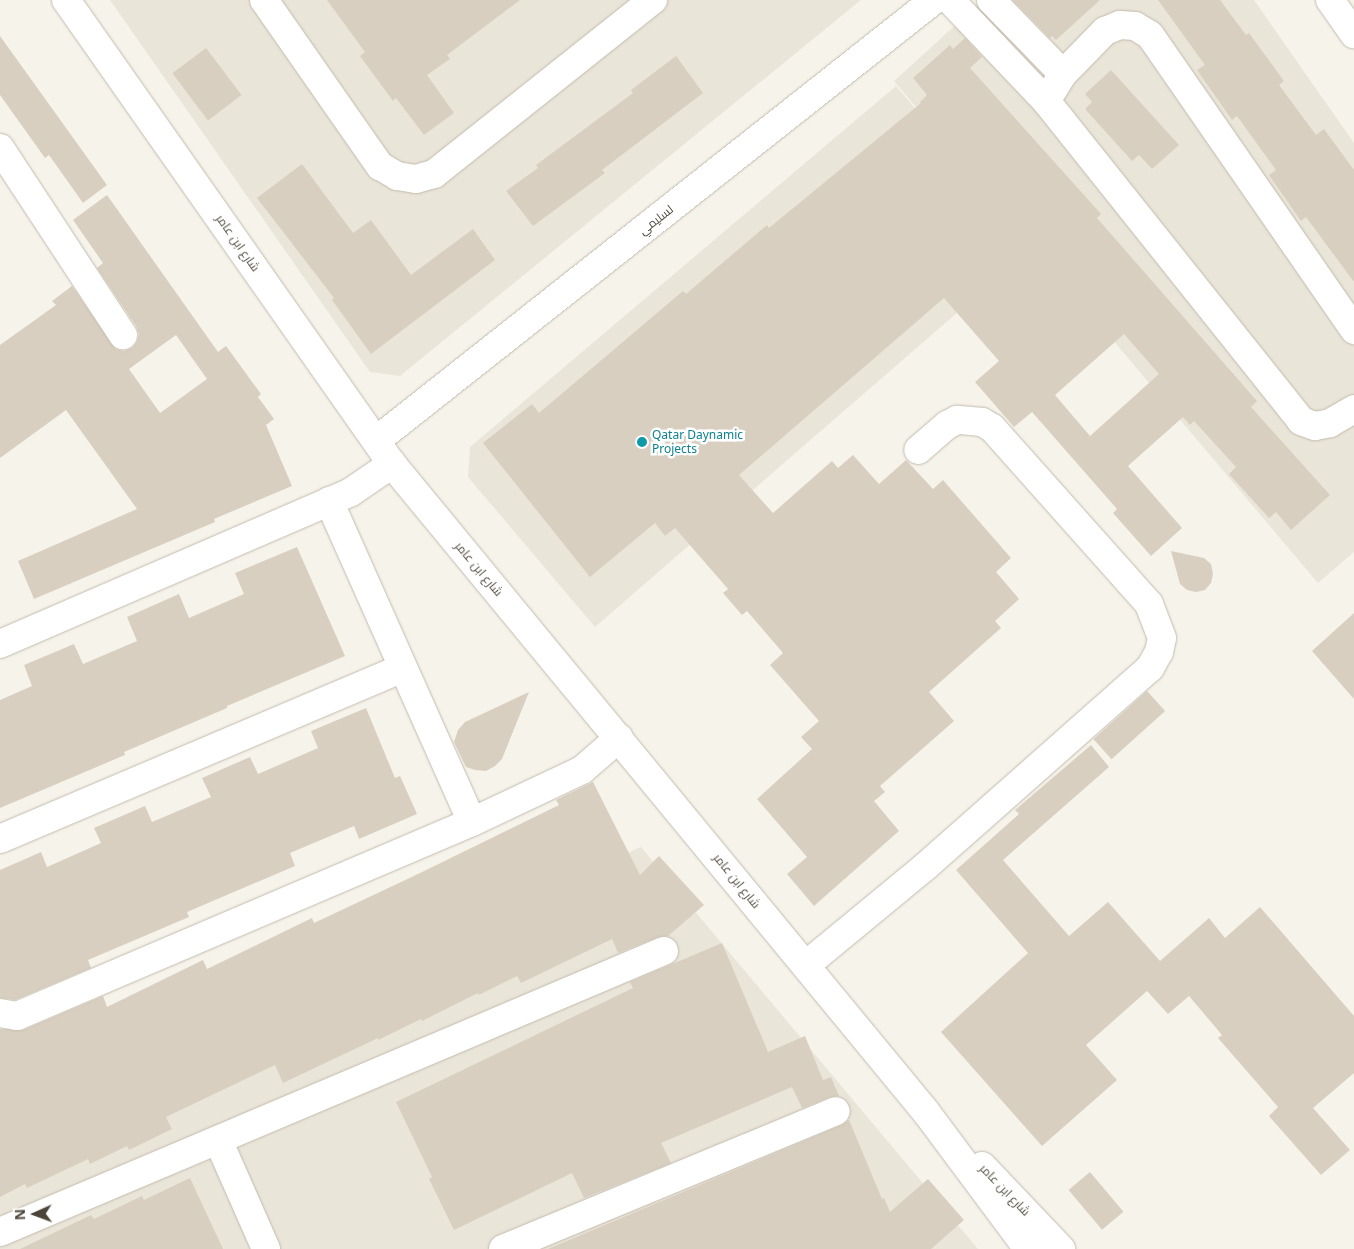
<!DOCTYPE html>
<meta charset="utf-8">
<style>
body{margin:0}
#map{position:relative;width:1354px;height:1249px;overflow:hidden;background:#f6f3eb;font-family:"Noto Sans",Cairo,sans-serif}
div>[style]{position:absolute}
.residential>*{inset:0;background:#eae5d9}
.building>*{inset:0;background:#d8cfc0;transform-origin:0 0}
.roads{filter:drop-shadow(0 0 1px #c2bbad) drop-shadow(0 0 1px #c2bbad)}
.minor>*{height:28px;margin:-14px;padding:0 14px;transform-origin:14px;border-radius:14px;background:#fff}
.dots>*{width:14px;height:14px;translate:-50% -50%;box-sizing:border-box;border:2px solid #fff;border-radius:50%}
span{translate:-50% -50%;white-space:nowrap;text-align:center;line-height:1.15;-webkit-text-stroke:5px #fff;paint-order:stroke}
.street-label{font-size:12px;color:#4b4438}
.culture-label{font-size:12px;color:#0d838f}
.left{translate:0 -50%;text-align:left}
.north{position:absolute;left:10px;top:1189px;width:50px;height:50px;-webkit-text-stroke:4px #fff;paint-order:stroke;rotate:268deg;font-size:14px;font-weight:700;line-height:20px;text-align:center;color:#4b4438}
.north::after{content:'';display:block;margin:auto;width:18px;height:22px;background:#4b4438;clip-path:polygon(50% 0,100% 100%,50% 72%,0 100%)}
</style>
<div id="map">
<div class="residential">
<div style="clip-path:polygon(110px 0,861px 0,400px 376px,370px 372px)"></div>
<div style="clip-path:polygon(983px 0,1254px 0,1354px 143px,1354px 552px,1318px 583px,894px 81px)"></div>
<div style="clip-path:polygon(896px 86px,1033px 247px,595px 627px,468px 477px,470px 447px)"></div>
<div style="clip-path:polygon(641px 847px,978px 1249px,0 1249px,0 1127px)"></div>
</div>
<div class="building">
<div style="clip-path:polygon(327px 0,520px 0,447px 55px,450px 59px,427px 75px,454px 113px,424px 135px,396px 98px,393px 101px,360px 56px,365px 52px)"></div>
<div style="clip-path:polygon(1013px 0,1100px 0,1056px 40px,1052px 36px,1050px 38px)"></div>
<div style="clip-path:polygon(1158px 0,1220px 0,1246px 35px,1249px 33px,1284px 81px,1279px 85px,1316px 135px,1324px 129px,1354px 170px,1354px 282px,1306px 217px,1301px 221px,1269px 175px,1276px 170px,1237px 116px,1232px 120px,1197px 70px,1205px 65px)"></div>
<div style="clip-path:polygon(0 36px,107px 185px,83px 203px,49px 155px,45px 158px,0 95px)"></div>
<div style="clip-path:polygon(evenodd,965px 38px,982px 57px,970px 68px,1101px 214px,1097px 218px,1257px 401px,1251px 407px,1330px 495px,1291px 530px,1276px 512px,1269px 518px,1229px 474px,1236px 467px,1194px 421px,1190px 425px,1183px 417px,1128px 466px,1182px 528px,1151px 556px,1113px 513px,1117px 509px,1032px 412px,1014px 427px,975px 382px,999px 361px,944px 298px,739px 475px,773px 513px,832px 461px,838px 468px,853px 455px,879px 484px,906px 460px,933px 489px,943px 480px,1011px 558px,996px 572px,1019px 599px,995px 621px,1001px 628px,929px 692px,954px 721px,880px 786px,885px 792px,874px 801px,899px 831px,814px 906px,787px 874px,807px 857px,757px 799px,812px 749px,801px 737px,819px 721px,770px 665px,783px 653px,747px 611px,742px 615px,723px 593px,728px 589px,675px 528px,665px 536px,655px 523px,590px 577px,483px 443px,532px 404px,539px 413px,683px 291px,686px 294px,767px 225px,769px 228px,921px 103px,920px 102px,927px 95px,913px 78px,950px 45px,953px 49px,965px 38px,1124px 334px,1159px 374px,1090px 436px,1055px 395px,1124px 334px)"></div>
<div style="left:206px;top:48px;width:59px;height:42px;rotate:53deg"></div>
<div style="clip-path:polygon(676px 56px,703px 93px,602px 170px,605px 173px,533px 226px,506px 191px,538px 168px,536px 165px,633px 93px,631px 90px)"></div>
<div style="clip-path:polygon(1111px 70px,1179px 145px,1152px 169px,1139px 155px,1132px 161px,1085px 109px,1092px 102px,1085px 94px)"></div>
<div style="clip-path:polygon(302px 164px,353px 233px,371px 220px,411px 275px,473px 229px,495px 260px,371px 354px,332px 300px,334px 298px,257px 198px)"></div>
<div style="clip-path:polygon(evenodd,107px 195px,218px 352px,226px 346px,261px 394px,258px 397px,274px 419px,266px 425px,292px 486px,214px 519px,215px 522px,34px 599px,18px 561px,137px 509px,66px 410px,0 458px,0 345px,56px 305px,52px 301px,72px 286px,116px 349px,124px 351px,132px 348px,137px 342px,139px 334px,136px 326px,97px 268px,103px 263px,73px 220px,107px 195px,176px 335px,207px 379px,160px 413px,129px 369px,176px 335px)"></div>
<div style="clip-path:polygon(297px 547px,345px 656px,227px 706px,227px 708px,124px 752px,125px 755px,0 808px,0 700px,32px 686px,24px 665px,74px 644px,83px 664px,137px 641px,127px 617px,179px 594px,189px 618px,244px 594px,235px 573px)"></div>
<div style="clip-path:polygon(1171px 551px,1204px 558px,1211px 564px,1213px 574px,1211px 583px,1205px 590px,1196px 592px,1187px 590px,1180px 584px)"></div>
<div style="clip-path:polygon(1354px 613px,1354px 699px,1312px 651px)"></div>
<div style="left:1147px;top:691px;width:27px;height:72px;rotate:48deg"></div>
<div style="clip-path:polygon(529px 692px,502px 759px,495px 766px,486px 771px,475px 770px,466px 767px,454px 742px,458px 730px,465px 722px)"></div>
<div style="clip-path:polygon(366px 708px,395px 778px,400px 776px,417px 814px,359px 839px,354px 826px,290px 853px,295px 866px,187px 912px,189px 917px,88px 960px,91px 968px,15px 1000px,0 998px,0 870px,41px 852px,47px 867px,101px 843px,94px 828px,145px 806px,152px 822px,211px 797px,202px 778px,250px 757px,258px 774px,318px 748px,311px 731px)"></div>
<div style="clip-path:polygon(1091px 745px,1109px 767px,1003px 860px,1069px 936px,1108px 902px,1160px 961px,1209px 918px,1225px 938px,1260px 907px,1354px 1016px,1354px 1073px,1313px 1108px,1350px 1150px,1321px 1175px,1269px 1116px,1278px 1107px,1218px 1038px,1222px 1035px,1189px 996px,1168px 1014px,1147px 991px,1086px 1045px,1117px 1080px,1042px 1146px,941px 1032px,1028px 953px,956px 870px,1019px 814px,1015px 810px)"></div>
<div style="clip-path:polygon(593px 782px,640px 875px,659px 856px,704px 905px,668px 936px,658px 937px,618px 953px,612px 939px,521px 983px,517px 976px,479px 995px,478px 993px,422px 1021px,421px 1019px,378px 1040px,378px 1038px,283px 1083px,275px 1065px,166px 1117px,172px 1129px,129px 1150px,127px 1146px,90px 1164px,88px 1159px,27px 1188px,25px 1184px,0 1197px,0 1029px,23px 1030px,103px 996px,107px 1007px,203px 960px,207px 969px,312px 918px,314px 923px,418px 874px,559px 805px,556px 800px)"></div>
<div style="clip-path:polygon(722px 943px,768px 1052px,805px 1036px,823px 1080px,831px 1077px,839px 1096px,830px 1097px,802px 1108px,792px 1087px,661px 1143px,671px 1163px,584px 1198px,572px 1173px,454px 1230px,429px 1179px,432px 1177px,396px 1102px,633px 988px,630px 982px)"></div>
<div style="clip-path:polygon(849px 1120px,882px 1199px,884px 1198px,890px 1212px,928px 1179px,964px 1220px,931px 1249px,548px 1249px,842px 1125px)"></div>
<div style="left:1090px;top:1172px;width:52px;height:28px;rotate:50deg"></div>
<div style="clip-path:polygon(190px 1178px,223px 1249px,20px 1249px,91px 1215px,94px 1219px,142px 1196px,144px 1200px)"></div>
</div>
<div class="roads">
<div class="minor">
<div style="left:66px;top:0;width:567px;rotate:54.91deg"></div>
<div style="left:392px;top:464px;width:840px;rotate:50.51deg"></div>
<div style="left:926px;top:1112px;width:171px;rotate:53.3deg"></div>
<div style="left:264px;top:0;width:203px;rotate:55.1deg"></div>
<div style="left:380px;top:166px;width:20px;rotate:30deg"></div>
<div style="left:397px;top:176px;width:19px;rotate:9deg"></div>
<div style="left:416px;top:179px;width:19px;rotate:-16deg"></div>
<div style="left:434px;top:174px;width:280px;rotate:-38.5deg"></div>
<div style="left:950px;top:0;width:139px;rotate:46.5deg"></div>
<div style="left:1046px;top:101px;width:409px;rotate:51.4deg"></div>
<div style="left:1301px;top:421px;width:15px;rotate:20deg"></div>
<div style="left:1315px;top:426px;width:15px;rotate:-11deg"></div>
<div style="left:1330px;top:423px;width:28px;rotate:-30deg"></div>
<div style="left:991px;top:0;width:103px;rotate:45.8deg"></div>
<div style="left:1330px;top:0;width:42px;rotate:54.8deg"></div>
<div style="left:1046px;top:101px;width:32px;rotate:-58deg"></div>
<div style="left:1063px;top:74px;width:60px;rotate:-45.7deg"></div>
<div style="left:1105px;top:31px;width:16px;rotate:-22deg"></div>
<div style="left:1120px;top:25px;width:15px;rotate:4deg"></div>
<div style="left:1135px;top:26px;width:17px;rotate:31deg"></div>
<div style="left:1150px;top:35px;width:359px;rotate:55.3deg"></div>
<div style="left:0;top:148px;width:224px;rotate:56.7deg"></div>
<div style="left:377px;top:440px;width:710px;rotate:-38.31deg"></div>
<div style="left:329px;top:501px;width:351px;rotate:66deg"></div>
<div style="left:0;top:644px;width:382px;rotate:-23.4deg"></div>
<div style="left:351px;top:492px;width:50px;rotate:-34.3deg"></div>
<div style="left:0;top:839px;width:437px;rotate:-23deg"></div>
<div style="left:806px;top:965px;width:156px;rotate:-39.5deg"></div>
<div style="left:926px;top:866px;width:299px;rotate:-41.5deg"></div>
<div style="left:1150px;top:668px;width:18px;rotate:-61deg"></div>
<div style="left:1159px;top:652px;width:14px;rotate:-78deg"></div>
<div style="left:1162px;top:638px;width:36px;rotate:-111deg"></div>
<div style="left:1149px;top:604px;width:236px;rotate:-131.7deg"></div>
<div style="left:992px;top:428px;width:12px;rotate:-149deg"></div>
<div style="left:982px;top:422px;width:25px;rotate:-175deg"></div>
<div style="left:957px;top:420px;width:11px;rotate:153deg"></div>
<div style="left:947px;top:425px;width:38px;rotate:139deg"></div>
<div style="left:0;top:1013px;width:17px;rotate:10deg"></div>
<div style="left:17px;top:1016px;width:495px;rotate:-23.1deg"></div>
<div style="left:472px;top:822px;width:122px;rotate:-25.3deg"></div>
<div style="left:582px;top:770px;width:49px;rotate:-40.9deg"></div>
<div style="left:218px;top:1140px;width:119px;rotate:66.2deg"></div>
<div style="left:982px;top:1166px;width:115px;rotate:46.4deg"></div>
<div style="left:0;top:1232px;width:721px;rotate:-22.94deg"></div>
<div style="left:503px;top:1249px;width:360px;rotate:-22.5deg"></div>
</div>
</div>
<div class="dots">
<div style="left:642px;top:442px;background:#0f9aa8"></div>
</div>
<div class="street-label">
<span style="left:656px;top:220px;rotate:-38deg">لسليمي</span>
<span style="left:238px;top:243px;rotate:55deg">شارع ابن عامر</span>
<span style="left:479px;top:569px;rotate:50deg">شارع ابن عامر</span>
<span style="left:737px;top:881px;rotate:51deg">شارع ابن عامر</span>
<span style="left:1005px;top:1190px;rotate:46deg">شارع ابن عامر</span>
</div>
<div class="culture-label">
<span class="left" style="left:652px;top:442px">Qatar Daynamic<br>Projects</span>
</div>
<div class="north">N</div>
</div>
